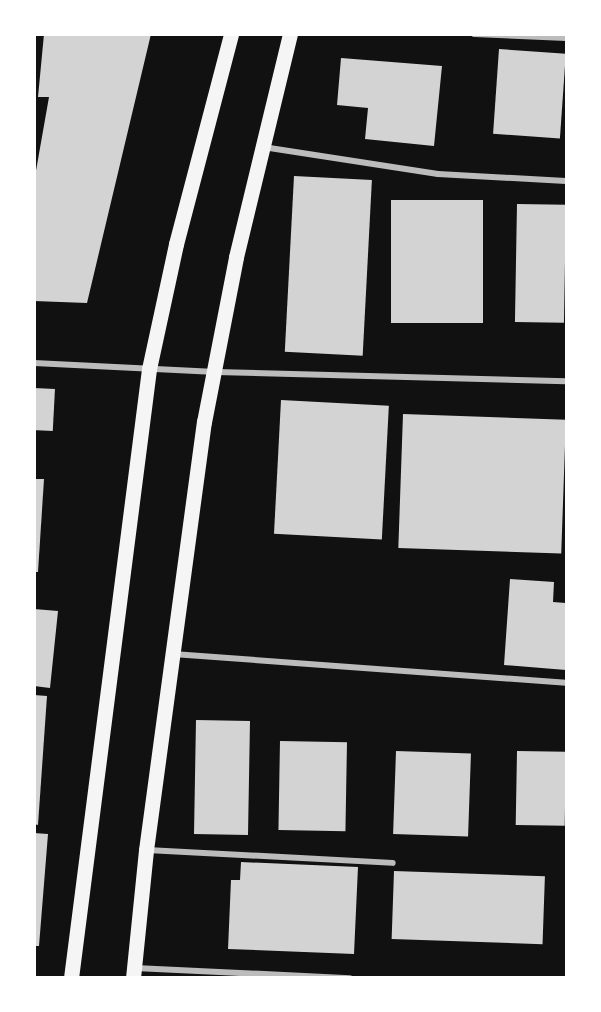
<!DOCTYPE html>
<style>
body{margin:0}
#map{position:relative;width:601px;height:1012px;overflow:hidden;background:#111;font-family:Cabin,sans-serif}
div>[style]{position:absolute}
.building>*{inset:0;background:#d3d3d3;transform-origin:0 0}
.minor>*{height:6px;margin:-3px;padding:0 3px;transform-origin:3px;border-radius:3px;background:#bcbcbc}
.primary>*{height:15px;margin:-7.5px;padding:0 7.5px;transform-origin:7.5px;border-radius:7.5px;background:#f5f5f5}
span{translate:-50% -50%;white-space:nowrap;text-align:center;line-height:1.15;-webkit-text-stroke:5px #fff;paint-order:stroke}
.frame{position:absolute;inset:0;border:36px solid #fff;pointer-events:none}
</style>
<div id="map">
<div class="building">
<div style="clip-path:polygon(44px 34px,151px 34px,87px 303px,34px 301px,34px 182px,49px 97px,38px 97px)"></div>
<div style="left:499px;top:49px;width:67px;height:85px;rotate:4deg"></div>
<div style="clip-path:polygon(341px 58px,442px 66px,434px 146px,365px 139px,368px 108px,337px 105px)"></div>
<div style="left:294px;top:176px;width:78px;height:176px;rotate:3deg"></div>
<div style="left:391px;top:200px;width:92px;height:123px"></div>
<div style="left:517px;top:204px;width:49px;height:118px;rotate:1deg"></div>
<div style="left:34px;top:388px;width:21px;height:42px;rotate:3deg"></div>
<div style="left:281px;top:400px;width:108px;height:134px;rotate:3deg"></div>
<div style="left:403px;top:414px;width:163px;height:134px;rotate:2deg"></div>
<div style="clip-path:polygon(34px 479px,44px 479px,38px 572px,34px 572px)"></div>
<div style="clip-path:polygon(510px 579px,554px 582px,553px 602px,566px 603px,566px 670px,504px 665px)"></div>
<div style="clip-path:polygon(34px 609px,58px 611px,50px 688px,34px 686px)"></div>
<div style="clip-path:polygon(34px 695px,47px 696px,38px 825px,34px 824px)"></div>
<div style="left:196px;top:720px;width:54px;height:114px;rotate:1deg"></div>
<div style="left:280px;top:741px;width:67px;height:89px;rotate:1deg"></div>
<div style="left:396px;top:751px;width:75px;height:83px;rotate:2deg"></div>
<div style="left:517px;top:751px;width:49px;height:74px;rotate:1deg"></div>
<div style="clip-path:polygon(34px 833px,48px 834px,39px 946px,34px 946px)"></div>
<div style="clip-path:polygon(241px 862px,358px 867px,354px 954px,228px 949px,231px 880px,240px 880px)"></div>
<div style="left:394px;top:871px;width:151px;height:68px;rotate:2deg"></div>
</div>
<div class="minor">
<div style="left:474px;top:34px;width:92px;rotate:2.5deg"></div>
<div style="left:263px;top:147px;width:177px;rotate:8.8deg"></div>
<div style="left:438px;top:174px;width:128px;rotate:3.1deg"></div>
<div style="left:34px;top:363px;width:182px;rotate:2.8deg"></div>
<div style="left:216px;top:372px;width:350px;rotate:1.5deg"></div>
<div style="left:173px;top:654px;width:394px;rotate:4.2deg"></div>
<div style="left:147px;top:850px;width:246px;rotate:3deg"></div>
<div style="left:135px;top:968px;width:215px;rotate:2.7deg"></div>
</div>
<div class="primary">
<div style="left:71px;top:978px;width:614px;rotate:-82.7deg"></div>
<div style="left:149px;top:369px;width:128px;rotate:-77.8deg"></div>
<div style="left:176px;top:244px;width:217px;rotate:-75.3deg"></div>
<div style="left:133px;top:978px;width:129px;rotate:-84.2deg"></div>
<div style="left:146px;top:850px;width:432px;rotate:-82.3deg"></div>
<div style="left:204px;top:422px;width:168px;rotate:-79deg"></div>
<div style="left:236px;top:257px;width:229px;rotate:-76.4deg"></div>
</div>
<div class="frame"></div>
</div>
